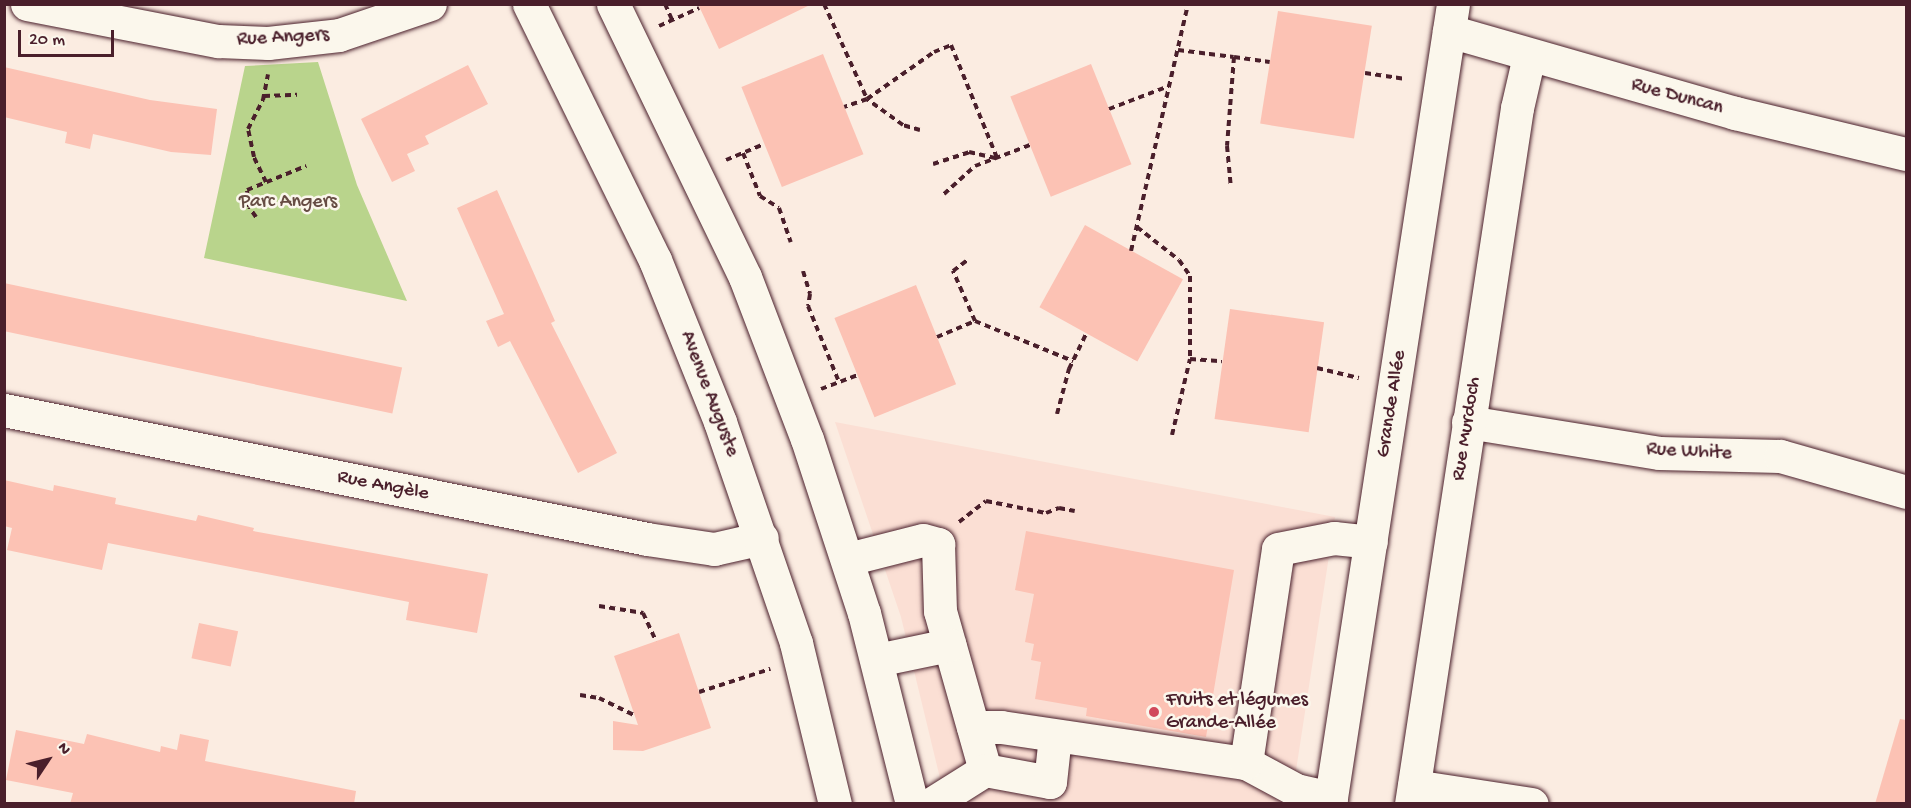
<!DOCTYPE html>
<meta charset="utf-8">
<style>
body{margin:0}
#map{position:relative;width:1911px;height:808px;overflow:hidden;background:#fbece1;font-family:"Gochi Hand",sans-serif}
div>[style]{position:absolute}
.built>*{inset:0;background:#fbdfd4}
.green>*{inset:0;background:#b9d48c}
.building>*{inset:0;background:#fcc2b4;transform-origin:0 0}
.path>*{height:4px;margin-top:-2px;transform-origin:0;background:repeating-linear-gradient(90deg,#4a1f2b 0 6px,transparent 0 10.5px)}
.roads{filter:drop-shadow(0 0 2px #4a1f2b) drop-shadow(0 0 2px #4a1f2b)}
.minor>*{height:33px;margin:-16.5px;padding:0 16.5px;transform-origin:16.5px;border-radius:16.5px;background:#fbf7ec}
.major>*{height:33px;margin:-16.5px;padding:0 16.5px;transform-origin:16.5px;border-radius:16.5px;background:#fbf7ec}
.dots>*{width:16px;height:16px;translate:-50% -50%;box-sizing:border-box;border:3px solid #fbf7ec;border-radius:50%}
span{translate:-50% -50%;white-space:nowrap;text-align:center;line-height:1.15;-webkit-text-stroke:5px #fbf7ec;paint-order:stroke}
.street-label{font-size:20px;color:#4a1f2b}
.park-label{font-size:20px;color:#664c43}
.poi-label{font-size:20px;color:#4a1f2b}
.left{translate:0 -50%;text-align:left}
.frame{position:absolute;inset:0;border:6px solid #4a1f2b;pointer-events:none}
.north{position:absolute;left:18px;top:730px;width:60px;height:60px;-webkit-text-stroke:4px #fbf7ec;paint-order:stroke;rotate:55deg;font-size:16px;font-weight:700;line-height:24px;text-align:center;color:#4a1f2b}
.north::after{content:'';display:block;margin:auto;width:21px;height:27px;background:#4a1f2b;clip-path:polygon(50% 0,100% 100%,50% 72%,0 100%)}
.scale{position:absolute;left:18px;top:30px;width:96px;height:27px;box-sizing:border-box;border:3px solid #4a1f2b;border-top:0;padding-left:8px;font-size:18px;line-height:21px;white-space:nowrap;color:#4a1f2b;-webkit-text-stroke:4px #fbf7ec;paint-order:stroke}
</style>
<div id="map">
<div class="built">
<div style="clip-path:polygon(835px 422px,1335px 517px,1291px 803px,946px 803px,901px 617px)"></div>
</div>
<div class="green">
<div style="clip-path:polygon(318px 62px,357px 185px,407px 301px,204px 258px,245px 66px)"></div>
</div>
<div class="building">
<div style="clip-path:polygon(698px 4px,812px 4px,719px 49px)"></div>
<div style="left:1278px;top:11px;width:95px;height:114px;rotate:9deg"></div>
<div style="left:823px;top:54px;width:108px;height:88px;rotate:68deg"></div>
<div style="left:1091px;top:64px;width:108px;height:87px;rotate:68deg"></div>
<div style="clip-path:polygon(468px 65px,488px 104px,425px 136px,429px 144px,407px 154px,415px 171px,392px 182px,361px 119px)"></div>
<div style="clip-path:polygon(4px 67px,150px 100px,217px 109px,211px 155px,171px 152px,93px 134px,90px 149px,65px 143px,67px 132px,4px 117px)"></div>
<div style="clip-path:polygon(497px 190px,555px 321px,551px 323px,617px 453px,578px 473px,510px 341px,498px 347px,486px 321px,504px 314px,457px 208px)"></div>
<div style="left:1085px;top:225px;width:112px;height:94px;rotate:29deg"></div>
<div style="left:4px;top:283px;width:407px;height:47px;rotate:12deg"></div>
<div style="left:916px;top:285px;width:107px;height:88px;rotate:68deg"></div>
<div style="left:1230px;top:309px;width:95px;height:111px;rotate:8deg"></div>
<div style="clip-path:polygon(4px 480px,53px 491px,54px 485px,116px 498px,115px 504px,196px 521px,198px 515px,254px 528px,253px 531px,488px 574px,477px 633px,406px 620px,409px 602px,108px 543px,102px 570px,7px 550px,12px 528px,4px 526px)"></div>
<div style="clip-path:polygon(1026px 531px,1234px 570px,1206px 737px,1086px 716px,1087px 708px,1035px 699px,1041px 662px,1031px 660px,1034px 644px,1025px 642px,1034px 594px,1015px 590px)"></div>
<div style="left:199px;top:623px;width:40px;height:36px;rotate:12deg"></div>
<div style="clip-path:polygon(679px 633px,711px 728px,643px 751px,613px 750px,613px 721px,638px 725px,614px 656px)"></div>
<div style="clip-path:polygon(1900px 719px,1906px 720px,1906px 804px,1875px 804px)"></div>
<div style="clip-path:polygon(16px 730px,84px 744px,87px 734px,160px 752px,161px 746px,177px 750px,180px 734px,209px 740px,205px 761px,356px 791px,354px 804px,70px 804px,73px 793px,6px 780px)"></div>
</div>
<div class="path">
<div style="left:665px;top:4px;width:17px;rotate:66deg"></div>
<div style="left:824px;top:4px;width:104px;rotate:65.6deg"></div>
<div style="left:867px;top:99px;width:24px;rotate:161deg"></div>
<div style="left:659px;top:26px;width:44px;rotate:-24.2deg"></div>
<div style="left:1178px;top:50px;width:56px;rotate:7.1deg"></div>
<div style="left:1234px;top:57px;width:89px;rotate:94.5deg"></div>
<div style="left:1227px;top:146px;width:42px;rotate:84.6deg"></div>
<div style="left:1234px;top:57px;width:36px;rotate:8deg"></div>
<div style="left:1365px;top:73px;width:41px;rotate:8.3deg"></div>
<div style="left:264px;top:96px;width:33px;rotate:-2deg"></div>
<div style="left:1109px;top:109px;width:64px;rotate:-21deg"></div>
<div style="left:920px;top:130px;width:18px;rotate:-164deg"></div>
<div style="left:903px;top:125px;width:44px;rotate:-144.2deg"></div>
<div style="left:867px;top:99px;width:82px;rotate:-35deg"></div>
<div style="left:934px;top:52px;width:18px;rotate:-22deg"></div>
<div style="left:951px;top:45px;width:122px;rotate:67.8deg"></div>
<div style="left:743px;top:153px;width:46px;rotate:68.4deg"></div>
<div style="left:760px;top:196px;width:22px;rotate:32deg"></div>
<div style="left:779px;top:208px;width:36px;rotate:71deg"></div>
<div style="left:726px;top:160px;width:41px;rotate:-22.8deg"></div>
<div style="left:933px;top:164px;width:38px;rotate:-18deg"></div>
<div style="left:969px;top:152px;width:28px;rotate:13deg"></div>
<div style="left:266px;top:182px;width:28px;rotate:-116deg"></div>
<div style="left:254px;top:157px;width:29px;rotate:-102deg"></div>
<div style="left:248px;top:129px;width:33px;rotate:-63deg"></div>
<div style="left:263px;top:100px;width:26px;rotate:-79deg"></div>
<div style="left:944px;top:194px;width:42px;rotate:-42.1deg"></div>
<div style="left:975px;top:166px;width:59px;rotate:-20.9deg"></div>
<div style="left:256px;top:217px;width:12px;rotate:-125deg"></div>
<div style="left:249px;top:207px;width:17px;rotate:-97deg"></div>
<div style="left:247px;top:190px;width:64px;rotate:-22.1deg"></div>
<div style="left:1137px;top:227px;width:53px;rotate:38.2deg"></div>
<div style="left:1179px;top:260px;width:19px;rotate:55deg"></div>
<div style="left:1190px;top:276px;width:83px;rotate:90deg"></div>
<div style="left:1131px;top:251px;width:253px;rotate:-77deg"></div>
<div style="left:803px;top:271px;width:24px;rotate:73deg"></div>
<div style="left:810px;top:294px;width:12px;rotate:99deg"></div>
<div style="left:808px;top:306px;width:82px;rotate:67.8deg"></div>
<div style="left:975px;top:321px;width:106px;rotate:22.2deg"></div>
<div style="left:937px;top:337px;width:41px;rotate:-22.8deg"></div>
<div style="left:975px;top:321px;width:55px;rotate:-113.7deg"></div>
<div style="left:953px;top:271px;width:20px;rotate:-37deg"></div>
<div style="left:1317px;top:368px;width:43px;rotate:13.4deg"></div>
<div style="left:821px;top:389px;width:39px;rotate:-21deg"></div>
<div style="left:1057px;top:414px;width:47px;rotate:-75.1deg"></div>
<div style="left:1069px;top:369px;width:39px;rotate:-64deg"></div>
<div style="left:1172px;top:435px;width:78px;rotate:-76.7deg"></div>
<div style="left:1190px;top:359px;width:32px;rotate:4deg"></div>
<div style="left:959px;top:522px;width:34px;rotate:-38deg"></div>
<div style="left:986px;top:501px;width:61px;rotate:11.3deg"></div>
<div style="left:1046px;top:513px;width:14px;rotate:-21deg"></div>
<div style="left:1059px;top:508px;width:16px;rotate:11deg"></div>
<div style="left:599px;top:606px;width:45px;rotate:9deg"></div>
<div style="left:643px;top:613px;width:31px;rotate:65deg"></div>
<div style="left:699px;top:692px;width:75px;rotate:-17.9deg"></div>
<div style="left:580px;top:695px;width:19px;rotate:9deg"></div>
<div style="left:599px;top:698px;width:39px;rotate:26deg"></div>
</div>
<div class="roads">
<div class="minor">
<div style="left:27px;top:4px;width:195px;rotate:11deg"></div>
<div style="left:218px;top:41px;width:50px;rotate:2.3deg"></div>
<div style="left:268px;top:43px;width:71px;rotate:-6.4deg"></div>
<div style="left:339px;top:35px;width:96px;rotate:-18.8deg"></div>
<div style="left:1449px;top:31px;width:298px;rotate:16deg"></div>
<div style="left:1735px;top:113px;width:176px;rotate:13.5deg"></div>
<div style="left:4px;top:410px;width:656px;rotate:11.34deg"></div>
<div style="left:647px;top:539px;width:68px;rotate:8.5deg"></div>
<div style="left:714px;top:549px;width:49px;rotate:-12.9deg"></div>
<div style="left:1468px;top:422px;width:193px;rotate:9.2deg"></div>
<div style="left:1659px;top:453px;width:121px;rotate:1.4deg"></div>
<div style="left:1780px;top:456px;width:131px;rotate:15.9deg"></div>
<div style="left:848px;top:559px;width:77px;rotate:-14.2deg"></div>
<div style="left:923px;top:540px;width:16px;rotate:15deg"></div>
<div style="left:938px;top:544px;width:67px;rotate:88.3deg"></div>
<div style="left:940px;top:611px;width:165px;rotate:74.2deg"></div>
<div style="left:877px;top:660px;width:74px;rotate:-11.8deg"></div>
<div style="left:973px;top:727px;width:28px"></div>
<div style="left:1001px;top:727px;width:248px;rotate:8.4deg"></div>
<div style="left:1246px;top:763px;width:57px;rotate:28.4deg"></div>
<div style="left:1296px;top:790px;width:36px;rotate:13deg"></div>
<div style="left:1246px;top:763px;width:216px;rotate:-81.5deg"></div>
<div style="left:1278px;top:549px;width:57px;rotate:-11.1deg"></div>
<div style="left:1334px;top:538px;width:37px;rotate:6deg"></div>
<div style="left:1414px;top:786px;width:119px;rotate:8.7deg"></div>
<div style="left:931px;top:804px;width:64px;rotate:-32.2deg"></div>
<div style="left:985px;top:770px;width:66px;rotate:10.5deg"></div>
<div style="left:1050px;top:782px;width:46px;rotate:-83.8deg"></div>
<div style="left:1411px;top:804px;width:704px;rotate:-81.34deg"></div>
<div style="left:1517px;top:108px;width:53px;rotate:-77deg"></div>
</div>
<div class="major">
<div style="left:529px;top:4px;width:285px;rotate:63.8deg"></div>
<div style="left:655px;top:260px;width:175px;rotate:68.1deg"></div>
<div style="left:720px;top:422px;width:234px;rotate:71deg"></div>
<div style="left:796px;top:643px;width:166px;rotate:76.4deg"></div>
<div style="left:613px;top:4px;width:303px;rotate:64.2deg"></div>
<div style="left:745px;top:277px;width:173px;rotate:69.1deg"></div>
<div style="left:807px;top:439px;width:183px;rotate:71.9deg"></div>
<div style="left:864px;top:613px;width:197px;rotate:75.9deg"></div>
<div style="left:1330px;top:804px;width:809px;rotate:-81.26deg"></div>
</div>
</div>
<div class="dots">
<div style="left:1154px;top:712px;background:#d1495b"></div>
</div>
<div class="street-label">
<span style="left:283px;top:38px;rotate:-3deg">Rue Angers</span>
<span style="left:1677px;top:97px;rotate:15deg">Rue Duncan</span>
<span style="left:709px;top:394px;rotate:69deg">Avenue Auguste</span>
<span style="left:1392px;top:404px;rotate:-81deg">Grande Allée</span>
<span style="left:1467px;top:429px;rotate:-81deg">Rue Murdoch</span>
<span style="left:1689px;top:452px;rotate:3deg">Rue White</span>
<span style="left:383px;top:486px;rotate:11deg">Rue Angèle</span>
</div>
<div class="park-label">
<span style="left:288px;top:202px">Parc Angers</span>
</div>
<div class="poi-label">
<span class="left" style="left:1166px;top:712px">Fruits et légumes<br>Grande-Allée</span>
</div>
<div class="frame"></div>
<div class="north">N</div>
<div class="scale">20 m</div>
</div>
